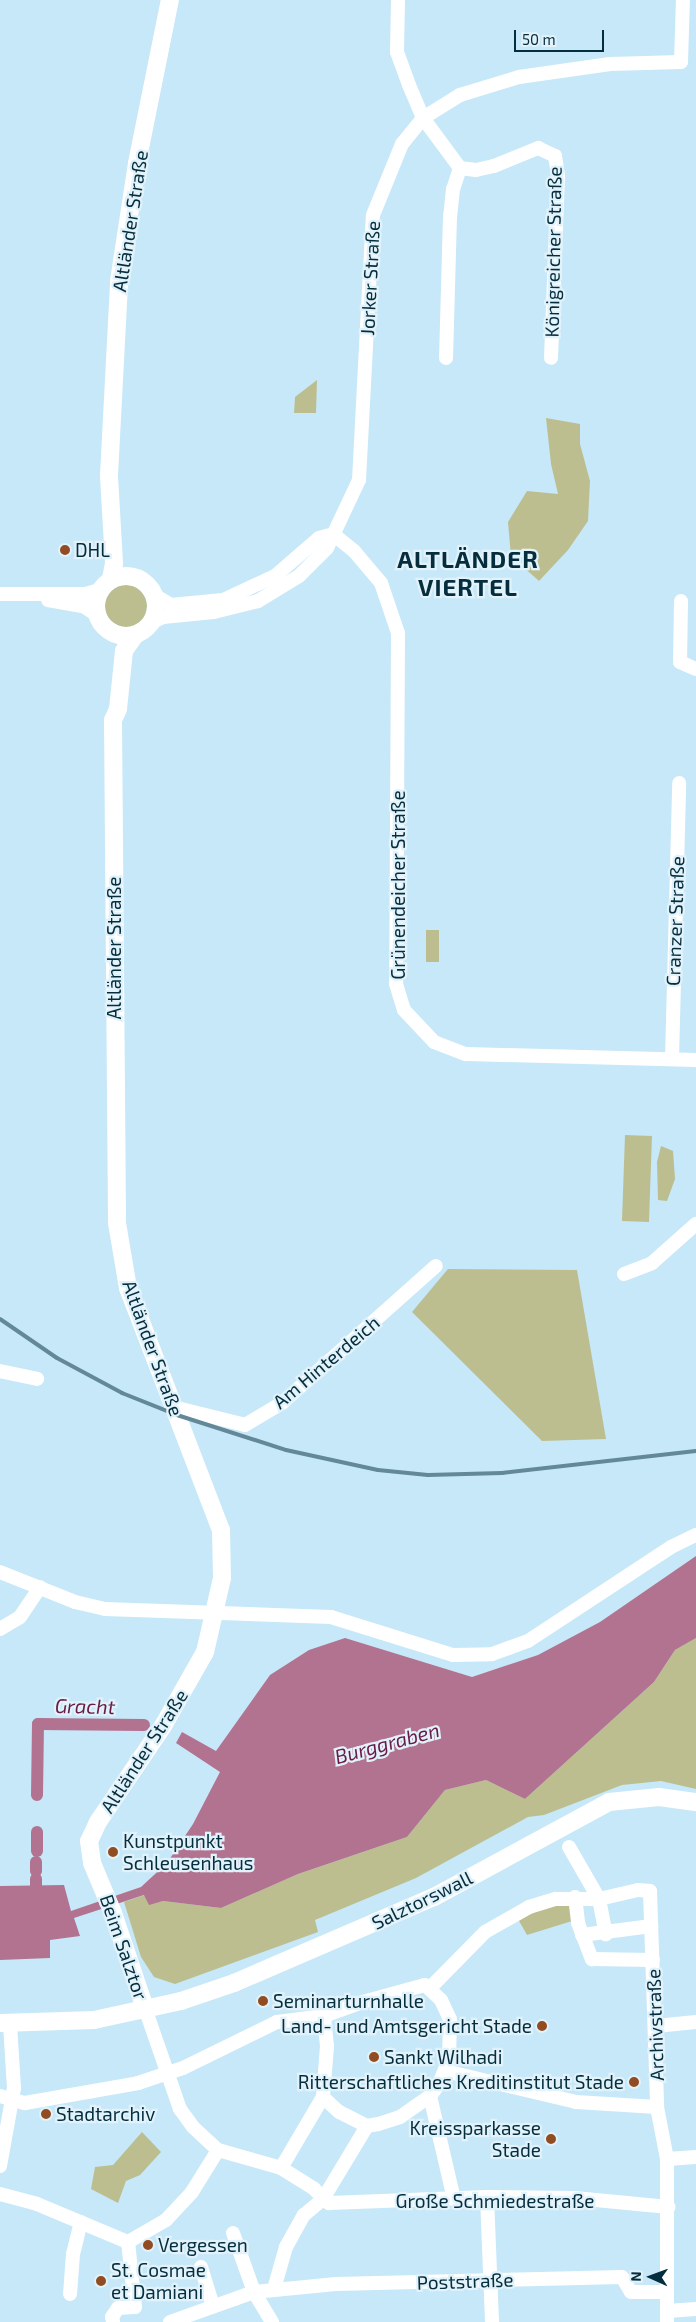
<!DOCTYPE html>
<meta charset="utf-8">
<style>
body{margin:0}
#map{position:relative;width:696px;height:2322px;overflow:hidden;background:#c7e8f8;font-family:"Exo 2",sans-serif}
div>[style]{position:absolute}
.green>*{inset:0;background:#bcbe8f;transform-origin:0 0}
.round{border-radius:50%}
.water>*{inset:0;background:#b27391}
.canal>*{height:12px;margin:-6px;padding:0 6px;transform-origin:6px;border-radius:6px;background:#b27391}
.minor>*{height:14px;margin:-7px;padding:0 7px;transform-origin:7px;border-radius:7px;background:#fff}
.major>*{height:18px;margin:-9px;padding:0 9px;transform-origin:9px;border-radius:9px;background:#fff}
.major>.ring{margin:-9px;padding:0;box-sizing:content-box;background:none;border:18px solid #fff;border-radius:50%}
.rail>*{height:4px;margin:-2px;padding:0 2px;transform-origin:2px;border-radius:2px;background:#638898}
.dots>*{width:14px;height:14px;translate:-50% -50%;box-sizing:border-box;border:2px solid #e2f2fa;border-radius:50%}
span{translate:-50% -50%;white-space:nowrap;text-align:center;line-height:1.15;-webkit-text-stroke:4.5px #e2f2fa;paint-order:stroke}
.street-label{font-size:19px;color:#042d3d}
.poi-label{font-size:19px;color:#042d3d}
.left{translate:0 -50%;text-align:left}
.right{translate:-100% -50%;text-align:right}
.water-label{font-size:20px;color:#681b46;font-style:italic}
.district-label{font-size:24px;color:#042d3d;font-weight:700;letter-spacing:1px}
.north{position:absolute;left:626px;top:2252px;width:50px;height:50px;-webkit-text-stroke:4px #e2f2fa;paint-order:stroke;rotate:272deg;font-size:14px;font-weight:700;line-height:20px;text-align:center;color:#042d3d}
.north::after{content:'';display:block;margin:auto;width:18px;height:22px;background:#042d3d;clip-path:polygon(50% 0,100% 100%,50% 72%,0 100%)}
.scale{position:absolute;left:514px;top:30px;width:90px;height:22px;box-sizing:border-box;border:2px solid #042d3d;border-top:0;padding-left:6px;font-size:15px;line-height:18px;white-space:nowrap;color:#042d3d;-webkit-text-stroke:4px #e2f2fa;paint-order:stroke}
</style>
<div id="map">
<div class="green">
<div style="clip-path:polygon(317px 380px,316px 413px,294px 413px,295px 397px)"></div>
<div style="clip-path:polygon(546px 418px,580px 424px,580px 444px,590px 481px,588px 521px,568px 550px,539px 581px,511px 556px,508px 522px,527px 491px,558px 494px,551px 464px)"></div>
<div class="round" style="left:105px;top:585px;width:42px;height:42px"></div>
<div style="left:426px;top:930px;width:13px;height:32px"></div>
<div style="left:625px;top:1135px;width:27px;height:86px;rotate:2deg"></div>
<div style="clip-path:polygon(661px 1146px,673px 1151px,675px 1179px,667px 1201px,658px 1200px,657px 1162px)"></div>
<div style="clip-path:polygon(448px 1269px,577px 1270px,606px 1439px,542px 1441px,412px 1312px)"></div>
<div style="clip-path:polygon(696px 1638px,696px 1789px,661px 1781px,622px 1785px,544px 1815px,528px 1817px,416px 1878px,315px 1920px,318px 1932px,175px 1984px,154px 1977px,141px 1957px,124px 1902px,145px 1895px,149px 1904px,163px 1901px,221px 1908px,298px 1874px,407px 1837px,445px 1790px,486px 1780px,525px 1799px,654px 1682px,675px 1650px)"></div>
<div style="clip-path:polygon(569px 1902px,572px 1921px,527px 1935px,518px 1919px,537px 1908px)"></div>
<div style="clip-path:polygon(142px 2132px,161px 2152px,140px 2175px,126px 2181px,118px 2203px,91px 2189px,95px 2167px,113px 2165px)"></div>
</div>
<div class="water">
<div style="clip-path:polygon(696px 1556px,696px 1638px,675px 1650px,654px 1682px,525px 1799px,486px 1780px,445px 1790px,407px 1837px,298px 1874px,221px 1908px,163px 1901px,149px 1905px,144px 1895px,74px 1918px,80px 1936px,50px 1940px,50px 1958px,0 1960px,0 1886px,64px 1885px,71px 1911px,141px 1887px,167px 1863px,193px 1824px,220px 1772px,176px 1743px,182px 1732px,216px 1751px,270px 1675px,309px 1650px,345px 1638px,472px 1677px,538px 1655px,600px 1622px)"></div>
</div>
<div class="canal">
<div style="left:37px;top:1795px;width:71px;rotate:-89.2deg"></div>
<div style="left:38px;top:1724px;width:106px;rotate:0.5deg"></div>
<div style="left:37px;top:1851px;width:19px;rotate:-90deg"></div>
<div style="left:36px;top:1871px;width:9px;rotate:-90deg"></div>
<div style="left:36px;top:1904px;width:25px;rotate:-90deg"></div>
</div>
<div class="minor">
<div style="left:398px;top:0;width:52px;rotate:91.1deg"></div>
<div style="left:397px;top:52px;width:35px;rotate:70deg"></div>
<div style="left:409px;top:85px;width:36px;rotate:67deg"></div>
<div style="left:423px;top:118px;width:62px;rotate:53.5deg"></div>
<div style="left:460px;top:168px;width:22px;rotate:108deg"></div>
<div style="left:453px;top:189px;width:27px;rotate:96deg"></div>
<div style="left:450px;top:216px;width:142px;rotate:91.6deg"></div>
<div style="left:460px;top:168px;width:16px;rotate:7deg"></div>
<div style="left:476px;top:170px;width:18px;rotate:-13deg"></div>
<div style="left:494px;top:166px;width:48px;rotate:-22.2deg"></div>
<div style="left:538px;top:148px;width:19px;rotate:25deg"></div>
<div style="left:555px;top:156px;width:20px;rotate:81deg"></div>
<div style="left:558px;top:176px;width:182px;rotate:92.2deg"></div>
<div style="left:333px;top:534px;width:27px;rotate:39deg"></div>
<div style="left:354px;top:551px;width:42px;rotate:49.8deg"></div>
<div style="left:381px;top:583px;width:53px;rotate:71.2deg"></div>
<div style="left:398px;top:633px;width:351px;rotate:90.3deg"></div>
<div style="left:396px;top:984px;width:27px;rotate:73deg"></div>
<div style="left:404px;top:1010px;width:44px;rotate:46.8deg"></div>
<div style="left:434px;top:1042px;width:34px;rotate:21deg"></div>
<div style="left:466px;top:1054px;width:230px;rotate:1.5deg"></div>
<div style="left:0;top:594px;width:85px"></div>
<div style="left:85px;top:594px;width:16px;rotate:-15deg"></div>
<div style="left:154px;top:595px;width:20px;rotate:30deg"></div>
<div style="left:171px;top:605px;width:52px;rotate:-5.5deg"></div>
<div style="left:223px;top:600px;width:57px;rotate:-24.8deg"></div>
<div style="left:275px;top:576px;width:58px;rotate:-40.8deg"></div>
<div style="left:319px;top:538px;width:15px;rotate:-16deg"></div>
<div style="left:48px;top:600px;width:36px;rotate:10deg"></div>
<div style="left:83px;top:606px;width:17px;rotate:33deg"></div>
<div style="left:681px;top:601px;width:61px;rotate:90.9deg"></div>
<div style="left:680px;top:662px;width:17px;rotate:24deg"></div>
<div style="left:152px;top:622px;width:12px;rotate:-24deg"></div>
<div style="left:163px;top:617px;width:51px;rotate:-5.6deg"></div>
<div style="left:214px;top:612px;width:45px;rotate:-14deg"></div>
<div style="left:258px;top:601px;width:48px;rotate:-31.4deg"></div>
<div style="left:299px;top:576px;width:40px;rotate:-45deg"></div>
<div style="left:327px;top:548px;width:75px;rotate:-64.8deg"></div>
<div style="left:359px;top:480px;width:265px;rotate:-87deg"></div>
<div style="left:373px;top:215px;width:77px;rotate:-67.8deg"></div>
<div style="left:402px;top:144px;width:33px;rotate:-51deg"></div>
<div style="left:423px;top:118px;width:44px;rotate:-31.9deg"></div>
<div style="left:460px;top:95px;width:62px;rotate:-17deg"></div>
<div style="left:519px;top:77px;width:92px;rotate:-8.1deg"></div>
<div style="left:610px;top:64px;width:71px;rotate:-1.6deg"></div>
<div style="left:681px;top:62px;width:62px;rotate:-88.2deg"></div>
<div style="left:672px;top:1059px;width:276px;rotate:-88.5deg"></div>
<div style="left:624px;top:1274px;width:30px;rotate:-21deg"></div>
<div style="left:652px;top:1263px;width:59px;rotate:-41.6deg"></div>
<div style="left:0;top:1371px;width:38px;rotate:12deg"></div>
<div style="left:173px;top:1407px;width:74px;rotate:14deg"></div>
<div style="left:245px;top:1425px;width:43px;rotate:-30.7deg"></div>
<div style="left:282px;top:1403px;width:206px;rotate:-41.7deg"></div>
<div style="left:0;top:1572px;width:81px;rotate:21.8deg"></div>
<div style="left:75px;top:1602px;width:31px;rotate:13deg"></div>
<div style="left:105px;top:1609px;width:226px;rotate:2deg"></div>
<div style="left:331px;top:1617px;width:128px;rotate:17.3deg"></div>
<div style="left:453px;top:1655px;width:39px;rotate:-1deg"></div>
<div style="left:492px;top:1654px;width:38px;rotate:-20deg"></div>
<div style="left:528px;top:1641px;width:171px;rotate:-33.3deg"></div>
<div style="left:671px;top:1547px;width:28px;rotate:-26deg"></div>
<div style="left:0;top:1629px;width:23px;rotate:-31deg"></div>
<div style="left:20px;top:1617px;width:36px;rotate:-56deg"></div>
<div style="left:569px;top:1847px;width:60px;rotate:60deg"></div>
<div style="left:599px;top:1899px;width:36px;rotate:79deg"></div>
<div style="left:575px;top:1897px;width:26px;rotate:83deg"></div>
<div style="left:578px;top:1923px;width:39px;rotate:69deg"></div>
<div style="left:592px;top:1959px;width:61px;rotate:0.9deg"></div>
<div style="left:582px;top:1935px;width:70px;rotate:-7.4deg"></div>
<div style="left:430px;top:1988px;width:78px;rotate:-45.5deg"></div>
<div style="left:485px;top:1932px;width:51px;rotate:-29.6deg"></div>
<div style="left:529px;top:1907px;width:28px;rotate:-17deg"></div>
<div style="left:556px;top:1899px;width:43px"></div>
<div style="left:599px;top:1899px;width:40px;rotate:-13deg"></div>
<div style="left:638px;top:1890px;width:12px;rotate:5deg"></div>
<div style="left:650px;top:1891px;width:216px;rotate:88.1deg"></div>
<div style="left:657px;top:2107px;width:53px;rotate:79.1deg"></div>
<div style="left:146px;top:2011px;width:104px;rotate:70.9deg"></div>
<div style="left:180px;top:2109px;width:22px;rotate:54deg"></div>
<div style="left:193px;top:2127px;width:34px;rotate:43deg"></div>
<div style="left:218px;top:2150px;width:66px;rotate:15.9deg"></div>
<div style="left:281px;top:2168px;width:39px;rotate:32deg"></div>
<div style="left:314px;top:2189px;width:21px;rotate:43deg"></div>
<div style="left:329px;top:2203px;width:158px;rotate:-2.2deg"></div>
<div style="left:487px;top:2197px;width:88px;rotate:0.7deg"></div>
<div style="left:575px;top:2198px;width:94px;rotate:5.5deg"></div>
<div style="left:656px;top:2026px;width:40px;rotate:-5.7deg"></div>
<div style="left:445px;top:2071px;width:135px;rotate:13.3deg"></div>
<div style="left:576px;top:2102px;width:81px;rotate:3.5deg"></div>
<div style="left:0;top:2096px;width:26px;rotate:16deg"></div>
<div style="left:25px;top:2103px;width:115px;rotate:-10deg"></div>
<div style="left:138px;top:2083px;width:47px;rotate:-18.4deg"></div>
<div style="left:183px;top:2068px;width:105px;rotate:-26.1deg"></div>
<div style="left:277px;top:2022px;width:47px;rotate:-7.3deg"></div>
<div style="left:324px;top:2016px;width:37px;rotate:-20deg"></div>
<div style="left:359px;top:2003px;width:68px;rotate:-15.3deg"></div>
<div style="left:425px;top:1985px;width:22px;rotate:43deg"></div>
<div style="left:441px;top:2000px;width:21px;rotate:65deg"></div>
<div style="left:450px;top:2019px;width:40px;rotate:91.4deg"></div>
<div style="left:449px;top:2059px;width:27px;rotate:112deg"></div>
<div style="left:439px;top:2084px;width:15px;rotate:127deg"></div>
<div style="left:430px;top:2096px;width:37px;rotate:145deg"></div>
<div style="left:400px;top:2117px;width:23px;rotate:162deg"></div>
<div style="left:378px;top:2124px;width:11px;rotate:170deg"></div>
<div style="left:367px;top:2126px;width:31px;rotate:-153deg"></div>
<div style="left:339px;top:2112px;width:22px;rotate:-137deg"></div>
<div style="left:323px;top:2097px;width:51px;rotate:-85.5deg"></div>
<div style="left:327px;top:2046px;width:30px;rotate:-96deg"></div>
<div style="left:430px;top:2096px;width:106px;rotate:76.9deg"></div>
<div style="left:0;top:2166px;width:79px;rotate:-79.8deg"></div>
<div style="left:14px;top:2088px;width:64px;rotate:-93.6deg"></div>
<div style="left:281px;top:2168px;width:82px;rotate:-59.4deg"></div>
<div style="left:0;top:2194px;width:38px;rotate:15deg"></div>
<div style="left:37px;top:2204px;width:99px;rotate:22.7deg"></div>
<div style="left:487px;top:2197px;width:125px;rotate:87.7deg"></div>
<div style="left:233px;top:2233px;width:63px;rotate:70.4deg"></div>
<div style="left:254px;top:2292px;width:35px;rotate:59deg"></div>
<div style="left:128px;top:2242px;width:44px;rotate:-30.1deg"></div>
<div style="left:166px;top:2220px;width:38px;rotate:-47deg"></div>
<div style="left:192px;top:2192px;width:49px;rotate:-58.2deg"></div>
<div style="left:201px;top:2267px;width:41px;rotate:72.9deg"></div>
<div style="left:274px;top:2289px;width:44px;rotate:-74.1deg"></div>
<div style="left:286px;top:2247px;width:37px;rotate:-61deg"></div>
<div style="left:304px;top:2215px;width:25px;rotate:-40deg"></div>
<div style="left:323px;top:2199px;width:85px;rotate:-58.9deg"></div>
<div style="left:70px;top:2294px;width:40px;rotate:-85.7deg"></div>
<div style="left:73px;top:2254px;width:33px;rotate:-76deg"></div>
<div style="left:667px;top:2311px;width:29px;rotate:-4deg"></div>
<div style="left:113px;top:2322px;width:5px;rotate:-101deg"></div>
<div style="left:112px;top:2317px;width:11px;rotate:-56deg"></div>
<div style="left:118px;top:2308px;width:17px;rotate:-3deg"></div>
<div style="left:135px;top:2307px;width:65px;rotate:-96.1deg"></div>
<div style="left:170px;top:2322px;width:89px;rotate:-19.7deg"></div>
<div style="left:254px;top:2292px;width:82px;rotate:-5.6deg"></div>
<div style="left:336px;top:2284px;width:286px;rotate:-1.4deg"></div>
<div style="left:622px;top:2277px;width:17px;rotate:59deg"></div>
<div style="left:631px;top:2292px;width:36px"></div>
<div style="left:667px;top:2322px;width:163px;rotate:-90deg"></div>
<div style="left:667px;top:2159px;width:29px;rotate:-4deg"></div>
</div>
<div class="major">
<div class="ring" style="left:96px;top:576px;width:42px;height:42px"></div>
<div style="left:111px;top:579px;width:16px;rotate:-79deg"></div>
<div style="left:114px;top:563px;width:88px;rotate:-93.3deg"></div>
<div style="left:109px;top:475px;width:194px;rotate:-87deg"></div>
<div style="left:119px;top:281px;width:119px;rotate:-81.3deg"></div>
<div style="left:137px;top:163px;width:166px;rotate:-78.6deg"></div>
<div style="left:135px;top:635px;width:19px;rotate:125deg"></div>
<div style="left:124px;top:651px;width:58px;rotate:95.9deg"></div>
<div style="left:118px;top:709px;width:12px;rotate:114deg"></div>
<div style="left:113px;top:720px;width:503px;rotate:89.54deg"></div>
<div style="left:117px;top:1223px;width:66px;rotate:80.4deg"></div>
<div style="left:128px;top:1288px;width:259px;rotate:69deg"></div>
<div style="left:221px;top:1530px;width:48px;rotate:88.8deg"></div>
<div style="left:222px;top:1578px;width:76px;rotate:102.9deg"></div>
<div style="left:205px;top:1652px;width:85px;rotate:119.6deg"></div>
<div style="left:163px;top:1726px;width:116px;rotate:124.1deg"></div>
<div style="left:98px;top:1822px;width:21px;rotate:115deg"></div>
<div style="left:89px;top:1841px;width:22px;rotate:82deg"></div>
<div style="left:92px;top:1863px;width:54px;rotate:67.2deg"></div>
<div style="left:113px;top:1913px;width:103px;rotate:71.4deg"></div>
<div style="left:0;top:2023px;width:94px;rotate:-1.8deg"></div>
<div style="left:94px;top:2020px;width:89px;rotate:-12.3deg"></div>
<div style="left:181px;top:2001px;width:56px;rotate:-18.8deg"></div>
<div style="left:234px;top:1983px;width:218px;rotate:-23.3deg"></div>
<div style="left:434px;top:1897px;width:199px;rotate:-28.5deg"></div>
<div style="left:609px;top:1802px;width:50px;rotate:-5.7deg"></div>
<div style="left:659px;top:1797px;width:37px;rotate:8deg"></div>
</div>
<div class="rail">
<div style="left:0;top:1319px;width:69px;rotate:34.4deg"></div>
<div style="left:57px;top:1358px;width:74px;rotate:28.3deg"></div>
<div style="left:122px;top:1393px;width:59px;rotate:21.8deg"></div>
<div style="left:177px;top:1415px;width:114px;rotate:17.8deg"></div>
<div style="left:286px;top:1450px;width:94px;rotate:12.3deg"></div>
<div style="left:378px;top:1470px;width:50px;rotate:5.7deg"></div>
<div style="left:428px;top:1475px;width:74px;rotate:-1.5deg"></div>
<div style="left:502px;top:1473px;width:195px;rotate:-6.5deg"></div>
</div>
<div class="dots">
<div style="left:65px;top:550px;background:#914c21"></div>
<div style="left:113px;top:1852px;background:#914c21"></div>
<div style="left:263px;top:2001px;background:#914c21"></div>
<div style="left:542px;top:2026px;background:#914c21"></div>
<div style="left:374px;top:2057px;background:#914c21"></div>
<div style="left:634px;top:2082px;background:#914c21"></div>
<div style="left:46px;top:2114px;background:#914c21"></div>
<div style="left:551px;top:2139px;background:#914c21"></div>
<div style="left:148px;top:2245px;background:#914c21"></div>
<div style="left:101px;top:2281px;background:#914c21"></div>
</div>
<div class="street-label">
<span style="left:130px;top:221px;rotate:-81deg">Altländer Straße</span>
<span style="left:553px;top:252px;rotate:-89deg">Königreicher Straße</span>
<span style="left:370px;top:278px;rotate:-87deg">Jorker Straße</span>
<span style="left:398px;top:885px;rotate:-90deg">Grünendeicher Straße</span>
<span style="left:675px;top:921px;rotate:-88deg">Cranzer Straße</span>
<span style="left:114px;top:948px;rotate:-90deg">Altländer Straße</span>
<span style="left:153px;top:1348px;rotate:70deg">Altländer Straße</span>
<span style="left:326px;top:1362px;rotate:-40deg">Am Hinterdeich</span>
<span style="left:144px;top:1751px;rotate:-57deg">Altländer Straße</span>
<span style="left:422px;top:1900px;rotate:-26deg">Salztorswall</span>
<span style="left:124px;top:1947px;rotate:71deg">Beim Salztor</span>
<span style="left:655px;top:2025px;rotate:-92deg">Archivstraße</span>
<span style="left:495px;top:2201px">Große Schmiedestraße</span>
<span style="left:465px;top:2281px;rotate:-2deg">Poststraße</span>
</div>
<div class="poi-label">
<span class="left" style="left:75px;top:550px">DHL</span>
<span class="left" style="left:123px;top:1852px">Kunstpunkt<br>Schleusenhaus</span>
<span class="left" style="left:273px;top:2001px">Seminarturnhalle</span>
<span class="right" style="left:532px;top:2026px">Land- und Amtsgericht Stade</span>
<span class="left" style="left:384px;top:2057px">Sankt Wilhadi</span>
<span class="right" style="left:624px;top:2082px">Ritterschaftliches Kreditinstitut Stade</span>
<span class="left" style="left:56px;top:2114px">Stadtarchiv</span>
<span class="right" style="left:541px;top:2139px">Kreissparkasse<br>Stade</span>
<span class="left" style="left:158px;top:2245px">Vergessen</span>
<span class="left" style="left:111px;top:2281px">St. Cosmae<br>et Damiani</span>
</div>
<div class="water-label">
<span style="left:85px;top:1706px;rotate:1deg">Gracht</span>
<span style="left:387px;top:1743px;rotate:-15deg">Burggraben</span>
</div>
<div class="district-label">
<span style="left:468px;top:573px">ALTLÄNDER<br>VIERTEL</span>
</div>
<div class="north">N</div>
<div class="scale">50 m</div>
</div>
